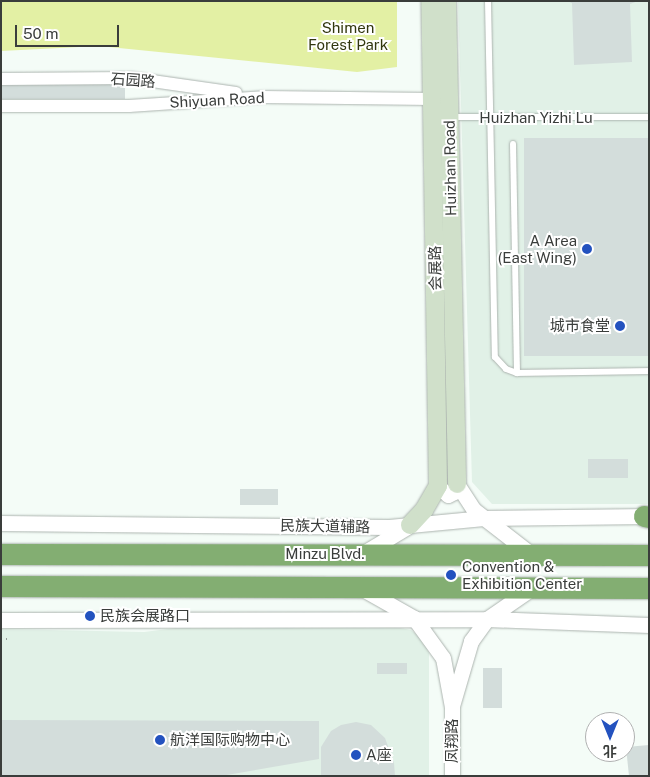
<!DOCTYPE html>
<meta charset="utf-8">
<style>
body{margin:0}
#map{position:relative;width:650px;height:777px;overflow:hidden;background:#f4fcf7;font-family:"Public Sans","Noto Sans SC",sans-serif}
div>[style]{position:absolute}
.built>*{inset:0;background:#e1f1e7}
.green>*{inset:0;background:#e3f0a4}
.building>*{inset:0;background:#d3dddb;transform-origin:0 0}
.path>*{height:2.5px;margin-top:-1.25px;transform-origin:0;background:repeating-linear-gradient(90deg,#969c98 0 1px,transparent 0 5px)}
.roads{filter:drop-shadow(0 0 1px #acb4af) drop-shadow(0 0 1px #acb4af)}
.service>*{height:6px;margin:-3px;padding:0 3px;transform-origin:3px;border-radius:3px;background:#fff}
.minor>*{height:12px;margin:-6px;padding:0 6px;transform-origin:6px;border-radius:6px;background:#fff}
.tertiary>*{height:15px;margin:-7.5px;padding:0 7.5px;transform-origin:7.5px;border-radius:7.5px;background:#fff}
.secondary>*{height:18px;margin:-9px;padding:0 9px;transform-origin:9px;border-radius:9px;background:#d0e0ca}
.trunk>*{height:21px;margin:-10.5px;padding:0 10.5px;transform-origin:10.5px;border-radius:10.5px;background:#83ae72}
.dots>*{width:14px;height:14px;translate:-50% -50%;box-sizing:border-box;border:2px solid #fff;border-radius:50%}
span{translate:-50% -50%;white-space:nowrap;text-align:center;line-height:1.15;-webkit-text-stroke:4px #fff;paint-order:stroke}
.park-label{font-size:15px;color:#32370f}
.street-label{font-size:15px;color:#3a3d3b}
.poi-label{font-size:15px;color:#3a3d3b}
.right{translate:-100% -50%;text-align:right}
.left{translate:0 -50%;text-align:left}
.frame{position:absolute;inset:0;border:2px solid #3a3d3b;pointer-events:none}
.north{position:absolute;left:585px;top:712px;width:50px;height:50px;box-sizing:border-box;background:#fff;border:1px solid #b0b1b1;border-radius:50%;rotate:180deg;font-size:14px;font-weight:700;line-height:20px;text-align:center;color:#3a3d3b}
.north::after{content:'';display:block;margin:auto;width:18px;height:22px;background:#2352bf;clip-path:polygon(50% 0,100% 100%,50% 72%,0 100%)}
.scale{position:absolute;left:15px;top:25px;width:104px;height:22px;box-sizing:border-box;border:2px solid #3a3d3b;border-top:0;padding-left:6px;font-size:15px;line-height:18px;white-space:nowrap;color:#3a3d3b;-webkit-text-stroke:4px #fff;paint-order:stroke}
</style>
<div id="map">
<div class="built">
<div style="clip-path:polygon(458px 1px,649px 1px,649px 504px,492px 504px,472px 482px)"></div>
<div style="clip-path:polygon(200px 625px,395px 627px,411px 630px,423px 640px,429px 653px,429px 776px,1px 776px,1px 629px,144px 632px)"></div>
</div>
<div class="green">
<div style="clip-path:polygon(1px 1px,397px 1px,397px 67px,357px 72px,99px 46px,1px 51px)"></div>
</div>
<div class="building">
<div style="clip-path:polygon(567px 1px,638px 1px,630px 4px,632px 62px,574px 65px,572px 3px)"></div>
<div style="left:1px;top:82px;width:124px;height:17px"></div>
<div style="left:649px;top:138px;width:218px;height:125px;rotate:90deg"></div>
<div style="left:588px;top:459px;width:40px;height:19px"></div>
<div style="left:240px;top:489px;width:38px;height:16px"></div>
<div style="left:377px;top:663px;width:30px;height:11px"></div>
<div style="left:483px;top:668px;width:19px;height:40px"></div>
<div style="clip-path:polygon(1px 720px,319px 721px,319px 759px,221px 776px,1px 775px)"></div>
<div style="clip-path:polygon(356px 722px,371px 725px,385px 738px,394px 763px,395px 776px,321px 776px,321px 747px,331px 731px,341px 725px)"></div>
<div style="clip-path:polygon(649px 745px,649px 776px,629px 776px,626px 747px)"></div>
</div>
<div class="path">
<div style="left:1px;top:639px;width:9px"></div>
</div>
<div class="roads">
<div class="service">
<div style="left:488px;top:1px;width:356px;rotate:88.9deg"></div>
<div style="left:495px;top:357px;width:16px;rotate:47deg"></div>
<div style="left:506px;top:369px;width:12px;rotate:20deg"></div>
<div style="left:517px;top:373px;width:132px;rotate:-0.9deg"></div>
<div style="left:450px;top:117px;width:199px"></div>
<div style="left:513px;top:144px;width:229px;rotate:89deg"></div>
</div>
<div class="minor">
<div style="left:1px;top:79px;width:130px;rotate:-0.4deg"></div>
<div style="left:131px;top:78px;width:106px;rotate:8.1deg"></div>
<div style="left:1px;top:106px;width:128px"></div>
<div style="left:129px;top:106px;width:134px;rotate:-3.8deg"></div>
<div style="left:263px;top:97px;width:169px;rotate:0.7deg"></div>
</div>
<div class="tertiary">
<div style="left:457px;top:484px;width:31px;rotate:57deg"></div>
<div style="left:474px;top:510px;width:73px;rotate:37.8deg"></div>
<div style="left:438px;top:486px;width:13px;rotate:42deg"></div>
<div style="left:448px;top:495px;width:7px;rotate:-27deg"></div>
<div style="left:454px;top:492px;width:9px;rotate:-69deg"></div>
<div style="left:1px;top:523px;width:388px;rotate:0.6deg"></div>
<div style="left:389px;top:527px;width:95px;rotate:-5.4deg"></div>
<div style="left:484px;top:518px;width:165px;rotate:-0.7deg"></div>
<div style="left:362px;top:554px;width:52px;rotate:-31deg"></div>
<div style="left:361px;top:588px;width:61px;rotate:29.5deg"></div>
<div style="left:414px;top:618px;width:49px;rotate:54.1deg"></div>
<div style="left:443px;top:658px;width:50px;rotate:79.6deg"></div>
<div style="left:452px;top:707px;width:69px;rotate:90deg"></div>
<div style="left:1px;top:620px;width:486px;rotate:-0.1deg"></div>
<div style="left:487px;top:619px;width:162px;rotate:2.1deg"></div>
<div style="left:452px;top:706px;width:68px;rotate:-73.7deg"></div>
<div style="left:471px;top:641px;width:27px;rotate:-54deg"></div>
<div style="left:487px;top:619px;width:55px;rotate:-34.6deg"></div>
</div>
<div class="secondary">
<div style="left:447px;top:1px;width:483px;rotate:88.8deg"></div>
<div style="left:410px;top:525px;width:21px;rotate:-47deg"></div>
<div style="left:424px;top:510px;width:28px;rotate:-60deg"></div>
<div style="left:438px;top:486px;width:485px;rotate:-90.9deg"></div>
</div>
<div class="trunk">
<div style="left:644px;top:516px;width:5px;rotate:11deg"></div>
<div style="left:1px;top:554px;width:648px;rotate:0.09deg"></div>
<div style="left:1px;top:586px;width:648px;rotate:0.18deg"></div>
</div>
</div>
<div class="dots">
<div style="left:587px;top:249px;background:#2352bf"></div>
<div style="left:620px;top:326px;background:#2352bf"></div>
<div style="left:451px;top:575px;background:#2352bf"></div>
<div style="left:90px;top:616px;background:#2352bf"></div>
<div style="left:160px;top:740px;background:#2352bf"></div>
<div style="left:356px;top:755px;background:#2352bf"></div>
</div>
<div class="park-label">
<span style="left:348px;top:36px">Shimen<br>Forest Park</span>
</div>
<div class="street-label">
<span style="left:133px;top:80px;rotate:4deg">石园路</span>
<span style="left:217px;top:100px;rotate:-3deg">Shiyuan Road</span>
<span style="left:536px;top:118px">Huizhan Yizhi Lu</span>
<span style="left:450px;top:168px;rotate:-91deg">Huizhan Road</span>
<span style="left:435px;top:268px;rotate:-91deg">会展路</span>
<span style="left:325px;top:526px;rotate:1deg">民族大道辅路</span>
<span style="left:325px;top:554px">Minzu Blvd.</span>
<span style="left:452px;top:741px;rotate:-90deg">凤翔路</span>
</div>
<div class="poi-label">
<span class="right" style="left:577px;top:249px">A Area<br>(East Wing)</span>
<span class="right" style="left:610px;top:326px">城市食堂</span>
<span class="left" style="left:462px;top:575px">Convention &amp;<br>Exhibition Center</span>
<span class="left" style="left:100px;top:616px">民族会展路口</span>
<span class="left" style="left:170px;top:740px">航洋国际购物中心</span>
<span class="left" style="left:366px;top:755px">A座</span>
</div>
<div class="frame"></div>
<div class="north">北</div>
<div class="scale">50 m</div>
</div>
